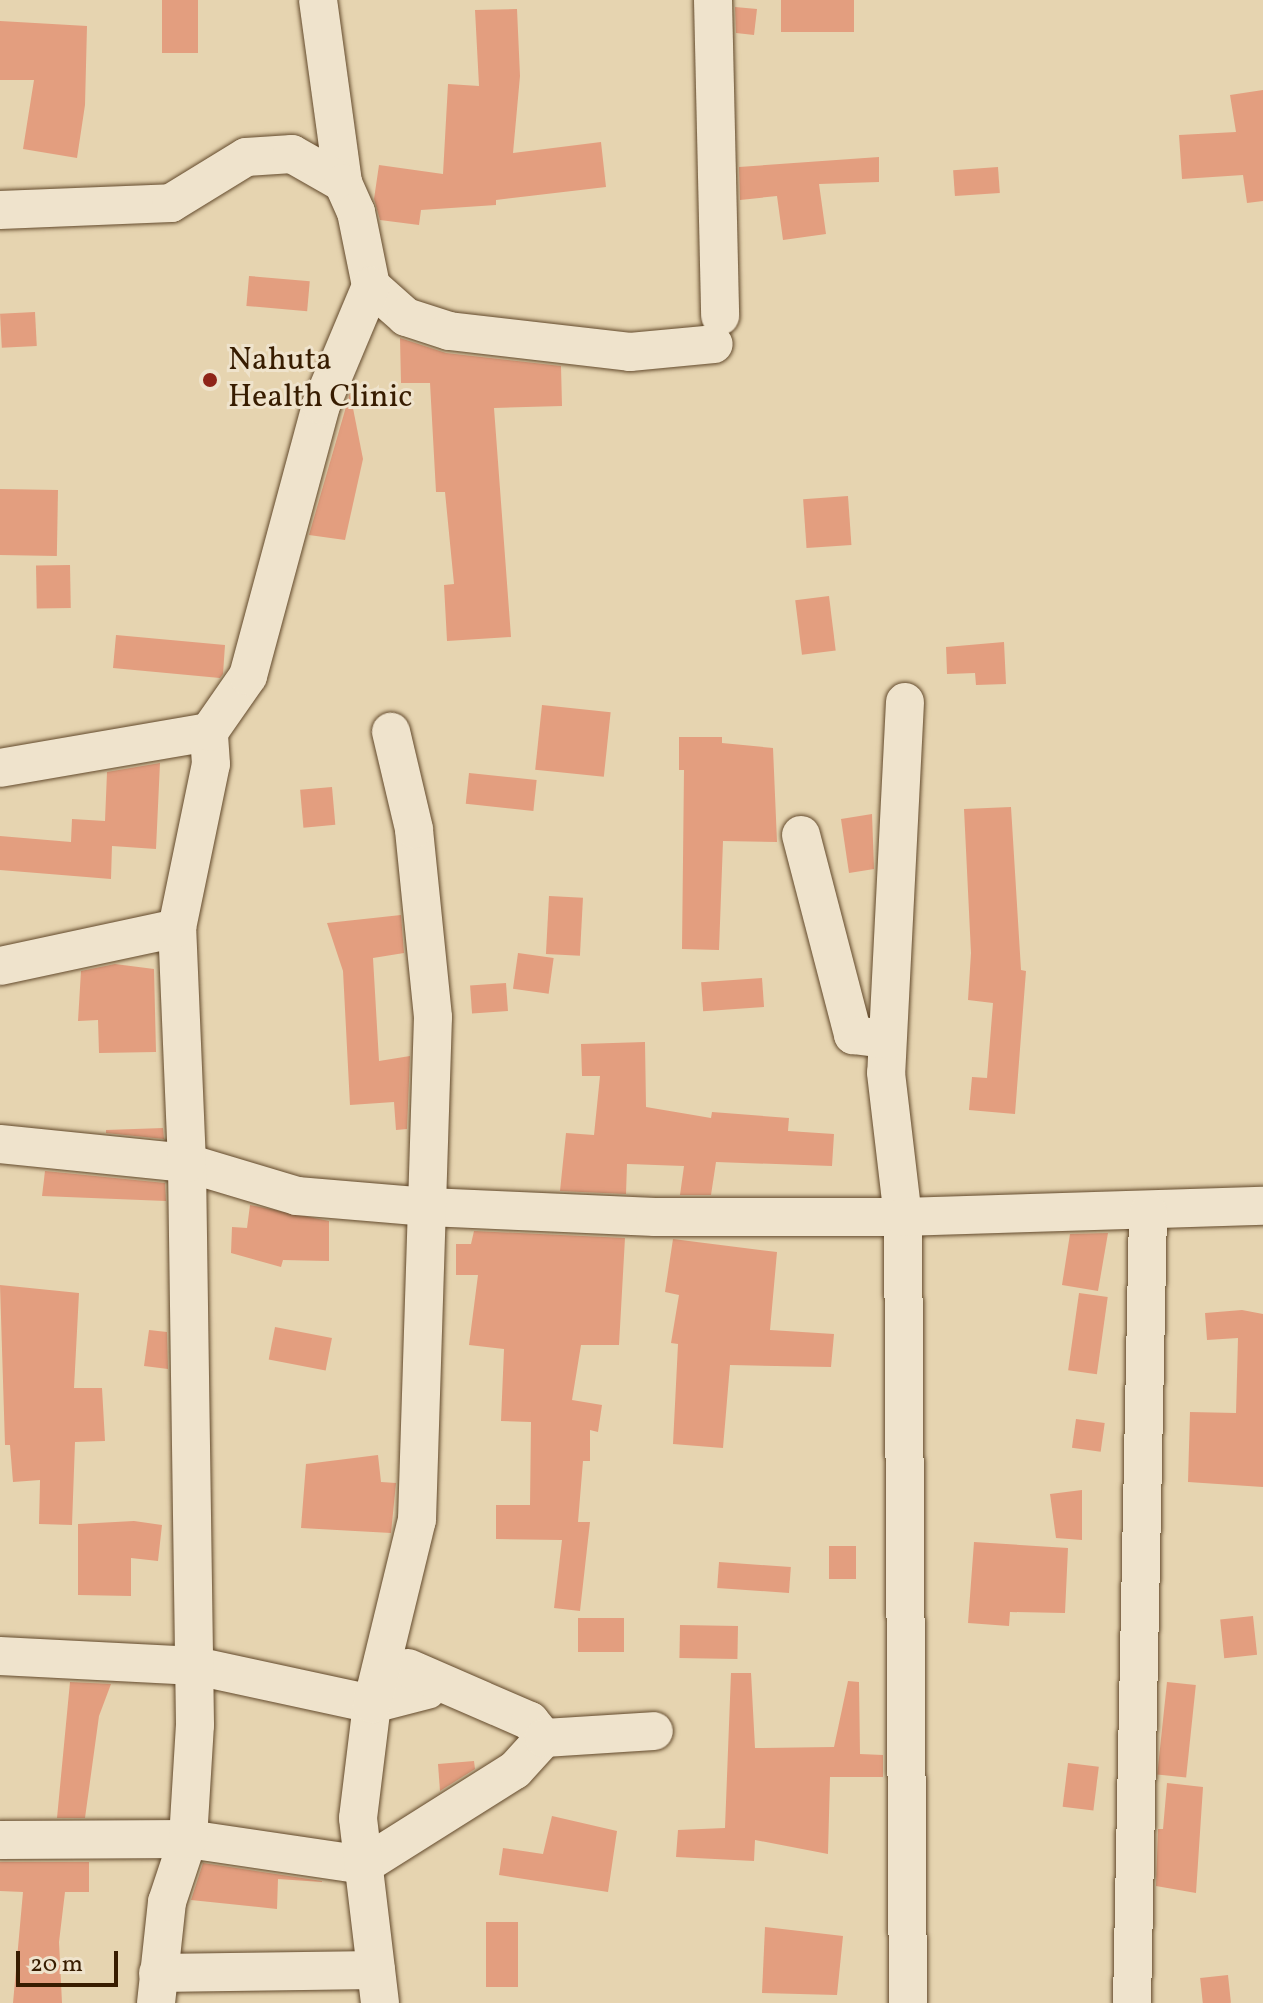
<!DOCTYPE html>
<style>
body{margin:0}
#map{position:relative;width:1263px;height:2003px;overflow:hidden;background:#e6d4b0;font-family:Vollkorn,serif}
div>[style]{position:absolute}
.building>*{inset:0;background:#e39e7f;transform-origin:0 0}
.roads{filter:drop-shadow(0 0 2px #634a2c) drop-shadow(0 0 2px #634a2c)}
.street>*{height:38px;margin:-19px;padding:0 19px;transform-origin:19px;border-radius:19px;background:#efe3cc}
.dots>*{width:22px;height:22px;translate:-50% -50%;box-sizing:border-box;border:4px solid #efe3cc;border-radius:50%}
span{translate:-50% -50%;white-space:nowrap;text-align:center;line-height:1.15;-webkit-text-stroke:6px #efe3cc;paint-order:stroke}
.poi-label{font-size:32px;color:#371c00}
.left{translate:0 -50%;text-align:left}
.scale{position:absolute;left:16px;top:1951px;width:102px;height:36px;box-sizing:border-box;border:4px solid #371c00;border-top:0;padding-left:10px;font-size:24px;line-height:28px;white-space:nowrap;color:#371c00;-webkit-text-stroke:6px #efe3cc;paint-order:stroke}
</style>
<div id="map">
<div class="building">
<div style="left:162px;top:0;width:36px;height:53px"></div>
<div style="left:781px;top:0;width:73px;height:32px"></div>
<div style="clip-path:polygon(735px 7px,757px 9px,754px 35px,736px 33px)"></div>
<div style="clip-path:polygon(517px 9px,520px 76px,513px 153px,601px 142px,606px 187px,496px 200px,496px 205px,421px 210px,419px 225px,380px 220px,374px 199px,379px 165px,443px 174px,448px 84px,479px 86px,475px 10px)"></div>
<div style="clip-path:polygon(0 21px,87px 26px,85px 105px,77px 158px,23px 149px,34px 80px,0 80px)"></div>
<div style="clip-path:polygon(1263px 90px,1263px 201px,1247px 203px,1243px 175px,1182px 179px,1179px 135px,1236px 132px,1230px 95px)"></div>
<div style="clip-path:polygon(879px 157px,879px 182px,819px 184px,826px 234px,783px 240px,777px 196px,740px 200px,739px 167px)"></div>
<div style="left:998px;top:167px;width:26px;height:45px;rotate:86deg"></div>
<div style="left:249px;top:276px;width:61px;height:30px;rotate:5deg"></div>
<div style="left:35px;top:312px;width:34px;height:35px;rotate:87deg"></div>
<div style="clip-path:polygon(400px 338px,446px 353px,561px 366px,562px 406px,494px 408px,511px 637px,447px 641px,444px 585px,454px 584px,445px 492px,436px 492px,430px 383px,401px 383px)"></div>
<div style="clip-path:polygon(350px 393px,363px 459px,345px 540px,309px 535px)"></div>
<div style="left:0;top:489px;width:58px;height:66px;rotate:1deg"></div>
<div style="left:848px;top:496px;width:49px;height:45px;rotate:86deg"></div>
<div style="left:70px;top:565px;width:43px;height:34px;rotate:89deg"></div>
<div style="left:829px;top:596px;width:55px;height:34px;rotate:83deg"></div>
<div style="clip-path:polygon(116px 635px,225px 645px,223px 674px,220px 678px,113px 668px)"></div>
<div style="clip-path:polygon(1004px 642px,1006px 684px,976px 685px,975px 673px,947px 674px,946px 647px)"></div>
<div style="left:542px;top:705px;width:69px;height:65px;rotate:6deg"></div>
<div style="clip-path:polygon(679px 737px,722px 737px,722px 743px,773px 748px,777px 842px,723px 841px,719px 950px,682px 949px,684px 770px,679px 770px)"></div>
<div style="clip-path:polygon(160px 763px,156px 849px,112px 846px,111px 879px,0 870px,0 836px,71px 842px,72px 819px,105px 821px,107px 772px)"></div>
<div style="left:469px;top:773px;width:68px;height:31px;rotate:6deg"></div>
<div style="left:332px;top:787px;width:38px;height:32px;rotate:85deg"></div>
<div style="clip-path:polygon(1011px 807px,1021px 970px,1026px 971px,1015px 1114px,969px 1110px,972px 1077px,987px 1078px,993px 1003px,968px 1000px,971px 953px,964px 809px)"></div>
<div style="clip-path:polygon(872px 814px,874px 869px,849px 873px,841px 819px)"></div>
<div style="left:549px;top:896px;width:34px;height:58px;rotate:3deg"></div>
<div style="clip-path:polygon(401px 915px,404px 953px,373px 958px,379px 1061px,410px 1056px,407px 1129px,396px 1130px,394px 1102px,350px 1105px,343px 971px,327px 923px)"></div>
<div style="left:518px;top:953px;width:36px;height:36px;rotate:8deg"></div>
<div style="clip-path:polygon(115px 964px,154px 969px,156px 1052px,99px 1053px,98px 1020px,78px 1021px,81px 971px)"></div>
<div style="left:762px;top:978px;width:29px;height:61px;rotate:86deg"></div>
<div style="left:506px;top:983px;width:28px;height:36px;rotate:86deg"></div>
<div style="clip-path:polygon(645px 1042px,646px 1107px,711px 1118px,712px 1112px,789px 1118px,788px 1131px,834px 1134px,832px 1166px,716px 1162px,711px 1195px,680px 1195px,684px 1166px,627px 1164px,626px 1194px,560px 1191px,566px 1133px,594px 1135px,600px 1076px,582px 1076px,581px 1044px)"></div>
<div style="clip-path:polygon(163px 1128px,164px 1139px,106px 1133px,106px 1130px)"></div>
<div style="clip-path:polygon(45px 1171px,165px 1183px,166px 1201px,42px 1196px)"></div>
<div style="clip-path:polygon(250px 1205px,329px 1221px,329px 1261px,283px 1260px,281px 1267px,231px 1253px,232px 1227px,247px 1228px)"></div>
<div style="clip-path:polygon(474px 1231px,625px 1238px,619px 1345px,581px 1345px,572px 1400px,602px 1405px,598px 1432px,590px 1430px,590px 1461px,583px 1461px,578px 1522px,590px 1522px,580px 1611px,554px 1608px,562px 1540px,496px 1539px,496px 1505px,530px 1505px,531px 1422px,501px 1421px,504px 1349px,469px 1345px,478px 1275px,456px 1275px,456px 1244px,471px 1244px)"></div>
<div style="clip-path:polygon(1108px 1233px,1098px 1291px,1062px 1285px,1070px 1234px)"></div>
<div style="clip-path:polygon(673px 1239px,777px 1252px,770px 1330px,834px 1334px,831px 1367px,730px 1365px,723px 1448px,673px 1444px,678px 1344px,671px 1343px,679px 1295px,665px 1292px)"></div>
<div style="clip-path:polygon(0 1285px,79px 1293px,74px 1388px,102px 1388px,105px 1441px,75px 1442px,72px 1525px,39px 1524px,40px 1480px,13px 1482px,10px 1445px,5px 1445px)"></div>
<div style="left:1079px;top:1293px;width:29px;height:78px;rotate:8deg"></div>
<div style="clip-path:polygon(1242px 1310px,1263px 1314px,1263px 1487px,1188px 1482px,1190px 1412px,1236px 1413px,1238px 1338px,1207px 1340px,1205px 1313px)"></div>
<div style="left:275px;top:1327px;width:58px;height:33px;rotate:11deg"></div>
<div style="clip-path:polygon(149px 1330px,167px 1332px,168px 1369px,144px 1366px)"></div>
<div style="left:1076px;top:1419px;width:29px;height:29px;rotate:8deg"></div>
<div style="clip-path:polygon(378px 1455px,381px 1482px,396px 1483px,391px 1533px,301px 1528px,306px 1464px)"></div>
<div style="clip-path:polygon(1082px 1490px,1082px 1540px,1056px 1538px,1050px 1494px)"></div>
<div style="clip-path:polygon(134px 1521px,162px 1525px,158px 1561px,131px 1558px,131px 1596px,78px 1595px,78px 1524px)"></div>
<div style="clip-path:polygon(974px 1542px,1068px 1548px,1065px 1613px,1010px 1612px,1009px 1626px,968px 1623px)"></div>
<div style="left:829px;top:1546px;width:27px;height:33px"></div>
<div style="left:719px;top:1562px;width:72px;height:26px;rotate:4deg"></div>
<div style="left:1253px;top:1616px;width:39px;height:33px;rotate:84deg"></div>
<div style="left:578px;top:1618px;width:46px;height:34px"></div>
<div style="left:680px;top:1625px;width:58px;height:33px;rotate:1deg"></div>
<div style="clip-path:polygon(731px 1673px,751px 1673px,755px 1748px,834px 1747px,848px 1681px,859px 1682px,860px 1754px,883px 1755px,883px 1777px,830px 1777px,828px 1854px,755px 1840px,754px 1861px,676px 1857px,678px 1830px,725px 1828px)"></div>
<div style="clip-path:polygon(70px 1682px,111px 1684px,99px 1716px,85px 1818px,57px 1818px)"></div>
<div style="left:1167px;top:1682px;width:29px;height:93px;rotate:6deg"></div>
<div style="clip-path:polygon(474px 1761px,475px 1769px,440px 1791px,438px 1764px)"></div>
<div style="left:1068px;top:1763px;width:31px;height:44px;rotate:7deg"></div>
<div style="clip-path:polygon(1167px 1783px,1203px 1787px,1196px 1893px,1156px 1886px,1158px 1829px,1163px 1829px)"></div>
<div style="clip-path:polygon(552px 1816px,617px 1831px,608px 1892px,499px 1875px,503px 1848px,543px 1854px)"></div>
<div style="clip-path:polygon(0 1862px,89px 1862px,89px 1892px,65px 1892px,59px 1942px,62px 2003px,13px 2003px,23px 1892px,0 1891px)"></div>
<div style="clip-path:polygon(203px 1863px,322px 1881px,322px 1882px,278px 1879px,277px 1909px,191px 1900px)"></div>
<div style="left:486px;top:1922px;width:32px;height:65px"></div>
<div style="clip-path:polygon(765px 1927px,843px 1936px,837px 1995px,762px 1993px)"></div>
<div style="left:1228px;top:1975px;width:28px;height:28px;rotate:84deg"></div>
</div>
<div class="roads">
<div class="street">
<div style="left:318px;top:0;width:185px;rotate:82.2deg"></div>
<div style="left:713px;top:0;width:316px;rotate:88.7deg"></div>
<div style="left:0;top:210px;width:171px;rotate:-2.3deg"></div>
<div style="left:171px;top:203px;width:88px;rotate:-31.5deg"></div>
<div style="left:246px;top:157px;width:46px;rotate:-3.7deg"></div>
<div style="left:292px;top:154px;width:59px;rotate:29.6deg"></div>
<div style="left:343px;top:183px;width:32px;rotate:66deg"></div>
<div style="left:356px;top:212px;width:76px;rotate:78.5deg"></div>
<div style="left:371px;top:286px;width:47px;rotate:41.5deg"></div>
<div style="left:406px;top:317px;width:45px;rotate:18deg"></div>
<div style="left:449px;top:331px;width:182px;rotate:6.6deg"></div>
<div style="left:630px;top:352px;width:84px;rotate:-5.4deg"></div>
<div style="left:905px;top:702px;width:371px;rotate:92.9deg"></div>
<div style="left:886px;top:1073px;width:145px;rotate:83.3deg"></div>
<div style="left:903px;top:1217px;width:786px;rotate:89.64deg"></div>
<div style="left:0;top:768px;width:212px;rotate:-9.8deg"></div>
<div style="left:801px;top:835px;width:207px;rotate:75.4deg"></div>
<div style="left:853px;top:1035px;width:34px;rotate:7deg"></div>
<div style="left:0;top:966px;width:181px;rotate:-12.1deg"></div>
<div style="left:0;top:1144px;width:188px;rotate:5.8deg"></div>
<div style="left:187px;top:1163px;width:115px;rotate:16.7deg"></div>
<div style="left:297px;top:1196px;width:131px;rotate:4.8deg"></div>
<div style="left:428px;top:1207px;width:227px;rotate:2.5deg"></div>
<div style="left:655px;top:1217px;width:248px"></div>
<div style="left:903px;top:1217px;width:360px;rotate:-1.8deg"></div>
<div style="left:0;top:1656px;width:196px;rotate:2.9deg"></div>
<div style="left:196px;top:1666px;width:180px;rotate:12.2deg"></div>
<div style="left:372px;top:1704px;width:57px;rotate:-14.3deg"></div>
<div style="left:408px;top:1668px;width:133px;rotate:23.5deg"></div>
<div style="left:530px;top:1721px;width:22px;rotate:51deg"></div>
<div style="left:0;top:1840px;width:188px;rotate:-0.3deg"></div>
<div style="left:188px;top:1839px;width:178px;rotate:8.4deg"></div>
<div style="left:364px;top:1865px;width:178px;rotate:-32.2deg"></div>
<div style="left:515px;top:1770px;width:43px;rotate:-47.8deg"></div>
<div style="left:544px;top:1738px;width:110px;rotate:-3.6deg"></div>
<div style="left:158px;top:1973px;width:218px;rotate:-0.8deg"></div>
<div style="left:156px;top:2003px;width:102px;rotate:-83.8deg"></div>
<div style="left:167px;top:1902px;width:66px;rotate:-71.6deg"></div>
<div style="left:188px;top:1839px;width:114px;rotate:-86.5deg"></div>
<div style="left:195px;top:1725px;width:562px;rotate:-90.82deg"></div>
<div style="left:187px;top:1163px;width:235px;rotate:-92.4deg"></div>
<div style="left:177px;top:928px;width:167px;rotate:-78.3deg"></div>
<div style="left:211px;top:764px;width:32px;rotate:-94deg"></div>
<div style="left:209px;top:732px;width:68px;rotate:-55.1deg"></div>
<div style="left:248px;top:676px;width:281px;rotate:-74.9deg"></div>
<div style="left:321px;top:405px;width:129px;rotate:-67.2deg"></div>
<div style="left:380px;top:2003px;width:186px;rotate:-96.8deg"></div>
<div style="left:358px;top:1818px;width:115px;rotate:-83deg"></div>
<div style="left:372px;top:1704px;width:189px;rotate:-76.3deg"></div>
<div style="left:417px;top:1520px;width:503px;rotate:-88.18deg"></div>
<div style="left:433px;top:1017px;width:189px;rotate:-95.8deg"></div>
<div style="left:414px;top:829px;width:100px;rotate:-103.3deg"></div>
<div style="left:1132px;top:2003px;width:790px;rotate:-88.84deg"></div>
</div>
</div>
<div class="dots">
<div style="left:210px;top:380px;background:#8f2418"></div>
</div>
<div class="poi-label">
<span class="left" style="left:228px;top:380px">Nahuta<br>Health Clinic</span>
</div>
<div class="scale">20 m</div>
</div>
